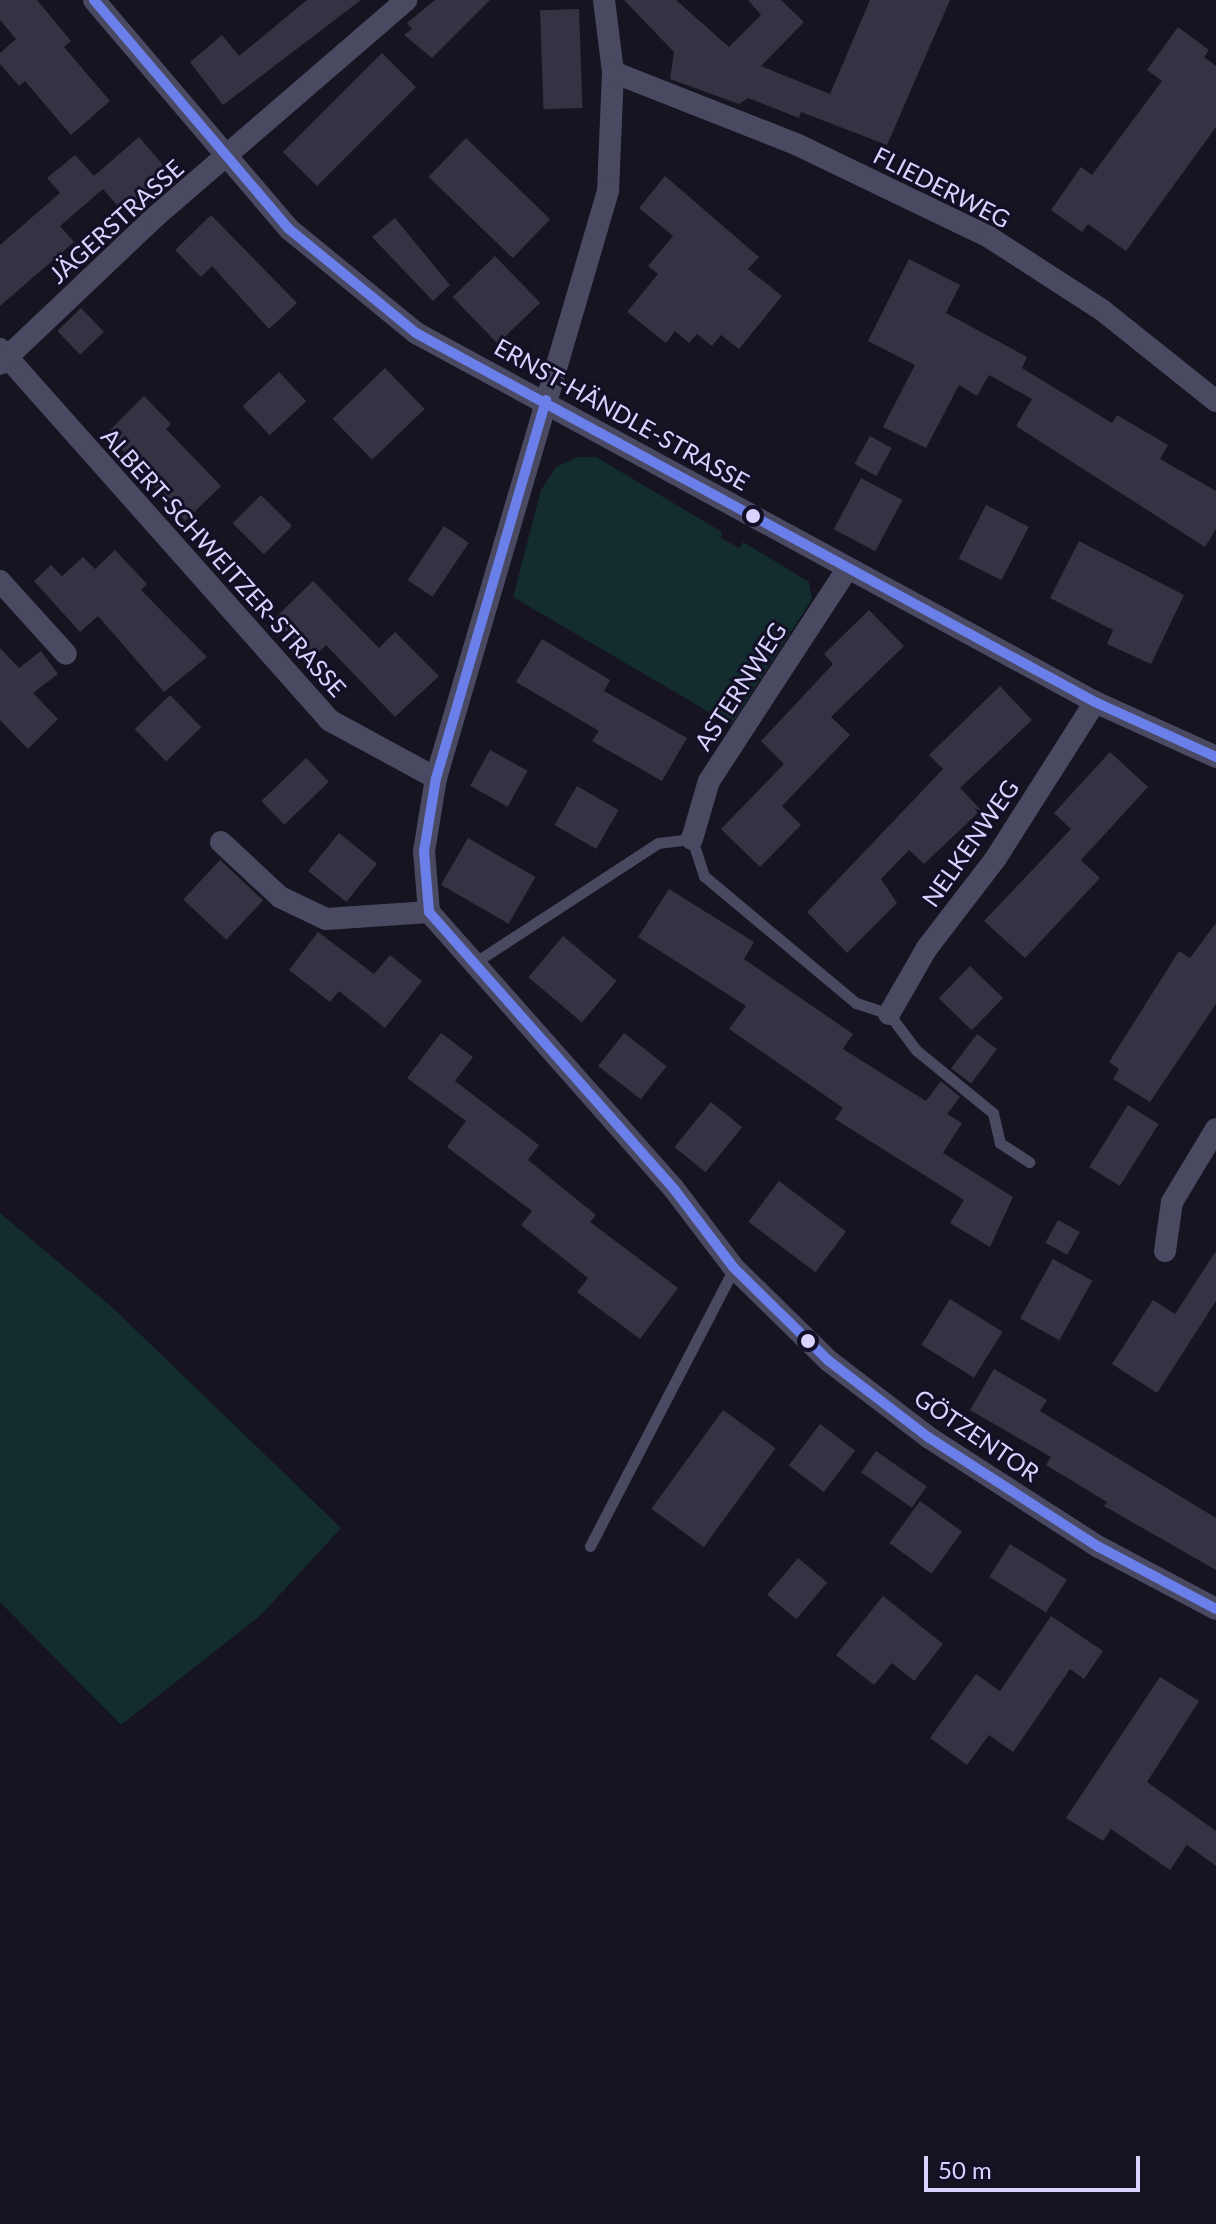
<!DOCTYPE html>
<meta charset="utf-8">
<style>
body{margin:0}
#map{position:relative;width:1216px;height:2224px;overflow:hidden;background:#161421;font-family:Lato,sans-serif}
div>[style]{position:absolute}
.green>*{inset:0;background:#132c2d}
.building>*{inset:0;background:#343243;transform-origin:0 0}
.lane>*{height:11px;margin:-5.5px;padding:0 5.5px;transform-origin:5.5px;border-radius:5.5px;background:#4a4962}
.street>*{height:22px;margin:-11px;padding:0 11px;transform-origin:11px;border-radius:11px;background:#4a4962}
.bus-1>*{height:10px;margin:-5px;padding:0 5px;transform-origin:5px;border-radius:5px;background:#6a7fea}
.dots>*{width:22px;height:22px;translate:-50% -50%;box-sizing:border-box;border:4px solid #130f26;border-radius:50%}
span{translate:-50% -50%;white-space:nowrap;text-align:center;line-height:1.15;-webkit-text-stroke:6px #130f26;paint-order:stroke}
.street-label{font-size:24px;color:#d9d4ff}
.scale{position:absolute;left:924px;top:2156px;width:216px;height:36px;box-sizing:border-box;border:4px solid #d9d4ff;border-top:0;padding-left:10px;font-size:24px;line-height:28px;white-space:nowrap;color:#d9d4ff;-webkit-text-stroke:6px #130f26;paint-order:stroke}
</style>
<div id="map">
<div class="green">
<div style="clip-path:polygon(577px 457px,596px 457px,722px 532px,721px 538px,739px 548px,743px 542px,809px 582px,812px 599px,731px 725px,513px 597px,541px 490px,556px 467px)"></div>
<div style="clip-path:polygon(0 1213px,113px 1308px,341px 1528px,261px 1615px,121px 1725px,0 1602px)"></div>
</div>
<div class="building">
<div style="clip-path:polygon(0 0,37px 0,71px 41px,64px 47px,110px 101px,71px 135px,25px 81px,19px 86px,0 64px,0 53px,16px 39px,0 20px)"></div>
<div style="clip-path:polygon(307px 0,361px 0,223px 105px,190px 62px,222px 35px,239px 56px)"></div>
<div style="clip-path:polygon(435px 0,490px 0,432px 58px,404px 35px,412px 29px,407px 23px)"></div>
<div style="clip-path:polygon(624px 0,676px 0,729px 47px,761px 15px,748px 0,781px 0,804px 22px,761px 66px,830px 94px,870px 0,950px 0,887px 145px,801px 112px,799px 118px,748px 98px,739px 104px,670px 79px,674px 52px)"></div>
<div style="left:579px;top:9px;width:99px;height:39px;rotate:88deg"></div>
<div style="clip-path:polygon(1178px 27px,1209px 50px,1204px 57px,1216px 66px,1216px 127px,1126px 251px,1088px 224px,1082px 232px,1051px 210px,1081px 167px,1092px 175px,1162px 81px,1147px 70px)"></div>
<div style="left:382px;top:53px;width:48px;height:140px;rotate:45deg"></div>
<div style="clip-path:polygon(139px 137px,170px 173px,122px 211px,103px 189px,60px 226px,74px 242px,0 306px,0 245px,60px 193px,47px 178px,75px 155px,94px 176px)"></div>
<div style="left:466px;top:138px;width:117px;height:54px;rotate:44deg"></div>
<div style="clip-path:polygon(665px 176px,759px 257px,748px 269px,782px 296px,739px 349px,721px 335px,712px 346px,697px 334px,689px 343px,675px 331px,666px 343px,627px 312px,658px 274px,648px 266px,673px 236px,639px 208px)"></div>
<div style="clip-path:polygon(211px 215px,297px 303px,269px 329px,212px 266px,201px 277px,175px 250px)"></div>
<div style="clip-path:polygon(395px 218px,450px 285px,433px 301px,372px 237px)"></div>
<div style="left:495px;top:256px;width:65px;height:59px;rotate:46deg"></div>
<div style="clip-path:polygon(909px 259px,960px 285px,946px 313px,1027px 357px,1022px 368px,1112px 423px,1117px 415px,1168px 445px,1160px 459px,1216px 491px,1216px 529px,1205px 547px,1016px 426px,1032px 399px,989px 375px,977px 396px,959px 385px,926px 448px,883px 427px,915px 365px,868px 341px)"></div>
<div style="left:81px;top:308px;width:33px;height:33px;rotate:46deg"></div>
<div style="left:385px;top:368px;width:57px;height:73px;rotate:46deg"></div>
<div style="left:279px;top:372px;width:40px;height:50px;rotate:47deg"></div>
<div style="clip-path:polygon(144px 396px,171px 424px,166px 429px,221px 486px,185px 521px,107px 433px)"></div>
<div style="left:870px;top:436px;width:25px;height:32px;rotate:29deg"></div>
<div style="left:861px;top:478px;width:47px;height:58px;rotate:28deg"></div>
<div style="left:261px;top:495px;width:44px;height:40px;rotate:45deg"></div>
<div style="left:986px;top:505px;width:48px;height:60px;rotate:27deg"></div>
<div style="left:444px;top:526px;width:30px;height:65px;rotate:34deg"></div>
<div style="clip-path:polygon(1079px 541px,1184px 595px,1151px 664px,1107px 644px,1113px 630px,1050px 598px)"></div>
<div style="clip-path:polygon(115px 550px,147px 584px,141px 590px,207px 657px,164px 692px,98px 616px,80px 632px,34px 581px,51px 565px,62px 576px,83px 557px,95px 569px)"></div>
<div style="clip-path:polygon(313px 581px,379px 648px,395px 632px,439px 676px,395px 717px,326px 645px,313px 658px,274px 619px)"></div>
<div style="clip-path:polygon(869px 610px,904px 646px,831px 717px,850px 735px,782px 806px,801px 825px,760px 867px,721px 829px,784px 764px,761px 741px,833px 664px,824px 654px)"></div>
<div style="clip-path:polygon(542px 639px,610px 680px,604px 691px,687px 738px,662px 781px,592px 741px,599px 731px,516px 682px)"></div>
<div style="clip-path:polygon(0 648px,19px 668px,41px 651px,58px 674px,33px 693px,58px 719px,28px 749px,0 720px)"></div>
<div style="clip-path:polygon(1000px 686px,1032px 720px,960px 788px,981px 810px,924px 864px,909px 850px,881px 879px,897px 903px,847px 953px,807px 912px,943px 769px,929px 755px)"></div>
<div style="left:170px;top:695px;width:45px;height:49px;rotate:46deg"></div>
<div style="left:490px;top:750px;width:43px;height:41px;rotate:29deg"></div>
<div style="clip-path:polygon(1110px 752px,1148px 787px,1081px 860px,1100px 878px,1025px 958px,984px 921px,1071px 829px,1054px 813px)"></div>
<div style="left:306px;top:758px;width:33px;height:62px;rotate:46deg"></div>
<div style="left:577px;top:786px;width:48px;height:45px;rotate:30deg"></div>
<div style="left:339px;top:833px;width:49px;height:49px;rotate:39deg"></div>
<div style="left:468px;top:838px;width:78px;height:54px;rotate:30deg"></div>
<div style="left:220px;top:860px;width:59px;height:54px;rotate:43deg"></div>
<div style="clip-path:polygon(669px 889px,754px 942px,744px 959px,853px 1034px,843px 1049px,926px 1101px,941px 1081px,960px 1097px,947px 1114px,962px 1123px,943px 1153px,1013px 1197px,990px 1247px,950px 1223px,964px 1200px,835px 1119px,843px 1108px,729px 1029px,746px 1006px,638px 937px)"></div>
<div style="clip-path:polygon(1216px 923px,1216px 1004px,1150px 1102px,1113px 1079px,1119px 1069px,1109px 1062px,1179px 951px,1190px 958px)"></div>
<div style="clip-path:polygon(318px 932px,374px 974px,390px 955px,422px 981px,385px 1028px,339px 991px,330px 1002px,289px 970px)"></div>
<div style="left:563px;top:936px;width:70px;height:54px;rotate:40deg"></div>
<div style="left:970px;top:966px;width:46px;height:45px;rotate:44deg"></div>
<div style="clip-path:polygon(441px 1033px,473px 1057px,455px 1081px,539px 1145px,528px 1160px,596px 1215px,590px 1222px,678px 1288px,640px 1339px,577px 1292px,588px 1278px,521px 1225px,532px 1211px,447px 1147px,466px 1121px,407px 1078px)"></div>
<div style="left:624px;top:1033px;width:54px;height:42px;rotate:38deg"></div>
<div style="left:977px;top:1034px;width:25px;height:43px;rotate:37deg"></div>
<div style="left:711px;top:1102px;width:40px;height:58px;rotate:39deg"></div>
<div style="left:1128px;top:1105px;width:36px;height:73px;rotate:32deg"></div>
<div style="left:779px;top:1181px;width:84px;height:51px;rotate:37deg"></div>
<div style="left:1058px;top:1220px;width:25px;height:26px;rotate:29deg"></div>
<div style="clip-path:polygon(1216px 1251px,1216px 1301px,1157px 1393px,1112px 1364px,1153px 1300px,1175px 1314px)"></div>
<div style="left:1053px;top:1259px;width:45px;height:68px;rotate:29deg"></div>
<div style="left:950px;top:1299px;width:62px;height:54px;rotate:32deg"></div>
<div style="clip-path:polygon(994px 1369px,1047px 1400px,1040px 1411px,1216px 1518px,1216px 1570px,1104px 1506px,1107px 1502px,1046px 1465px,1051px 1457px,970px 1410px)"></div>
<div style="left:723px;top:1410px;width:65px;height:122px;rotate:36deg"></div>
<div style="left:820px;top:1424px;width:44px;height:52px;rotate:37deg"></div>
<div style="left:876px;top:1451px;width:62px;height:26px;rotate:35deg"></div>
<div style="left:920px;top:1501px;width:52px;height:52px;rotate:36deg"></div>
<div style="left:1010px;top:1544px;width:67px;height:39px;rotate:32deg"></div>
<div style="left:798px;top:1558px;width:38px;height:48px;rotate:40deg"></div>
<div style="clip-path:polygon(883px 1596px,943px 1644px,914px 1681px,892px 1663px,874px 1685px,836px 1655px)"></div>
<div style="clip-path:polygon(1051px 1616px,1103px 1651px,1084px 1679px,1070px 1669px,1013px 1752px,989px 1735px,967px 1765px,930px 1738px,976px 1674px,1000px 1691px)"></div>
<div style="clip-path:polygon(1160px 1677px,1199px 1701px,1147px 1782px,1216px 1831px,1216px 1866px,1187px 1845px,1170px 1870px,1111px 1829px,1103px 1841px,1066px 1818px)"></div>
</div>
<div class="lane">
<div style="left:471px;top:965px;width:223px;rotate:-33.1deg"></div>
<div style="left:658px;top:843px;width:34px;rotate:-7deg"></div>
<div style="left:692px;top:839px;width:39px;rotate:72deg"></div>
<div style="left:704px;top:876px;width:198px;rotate:39.9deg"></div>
<div style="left:856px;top:1003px;width:35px;rotate:18deg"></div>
<div style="left:889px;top:1014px;width:45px;rotate:53.1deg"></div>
<div style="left:916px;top:1050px;width:99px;rotate:39.3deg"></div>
<div style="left:993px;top:1113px;width:31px;rotate:77deg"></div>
<div style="left:1000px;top:1143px;width:35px;rotate:33deg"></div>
<div style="left:590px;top:1546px;width:313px;rotate:-62.6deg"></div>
</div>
<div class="street">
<div style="left:94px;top:0;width:301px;rotate:49.6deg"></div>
<div style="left:289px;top:229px;width:164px;rotate:39.3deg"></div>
<div style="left:416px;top:333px;width:773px;rotate:28.52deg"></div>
<div style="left:1095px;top:702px;width:133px;rotate:24.4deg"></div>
<div style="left:604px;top:0;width:73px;rotate:82.9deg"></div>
<div style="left:613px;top:72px;width:119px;rotate:92.4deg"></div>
<div style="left:608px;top:191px;width:612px;rotate:106.33deg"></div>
<div style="left:436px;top:778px;width:74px;rotate:99.3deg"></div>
<div style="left:424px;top:851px;width:61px;rotate:85.3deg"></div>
<div style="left:429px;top:912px;width:370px;rotate:48.5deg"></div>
<div style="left:674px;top:1189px;width:99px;rotate:52.8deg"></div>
<div style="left:734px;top:1268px;width:133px;rotate:44.4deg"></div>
<div style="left:829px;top:1361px;width:125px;rotate:37.5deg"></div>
<div style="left:928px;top:1437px;width:203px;rotate:32.8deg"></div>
<div style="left:1099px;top:1547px;width:132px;rotate:27.9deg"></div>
<div style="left:613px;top:72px;width:197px;rotate:21.5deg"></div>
<div style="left:796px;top:144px;width:214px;rotate:25.7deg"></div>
<div style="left:989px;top:237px;width:135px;rotate:32.9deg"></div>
<div style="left:1102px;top:310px;width:146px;rotate:38.6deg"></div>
<div style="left:0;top:349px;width:496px;rotate:48.4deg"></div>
<div style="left:329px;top:720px;width:122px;rotate:28.5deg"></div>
<div style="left:0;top:364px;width:214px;rotate:-43.5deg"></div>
<div style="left:155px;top:217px;width:332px;rotate:-40.8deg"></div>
<div style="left:0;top:581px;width:98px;rotate:47.9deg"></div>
<div style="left:692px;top:839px;width:60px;rotate:-73.7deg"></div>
<div style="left:709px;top:781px;width:254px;rotate:-56.9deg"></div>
<div style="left:221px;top:842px;width:81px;rotate:43deg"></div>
<div style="left:280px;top:897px;width:51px;rotate:25.6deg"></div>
<div style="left:326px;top:919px;width:103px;rotate:-3.9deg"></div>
<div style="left:889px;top:1014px;width:76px;rotate:-60.1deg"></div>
<div style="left:927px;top:948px;width:113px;rotate:-52.5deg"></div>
<div style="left:996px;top:858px;width:185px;rotate:-57.6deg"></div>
<div style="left:1165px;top:1251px;width:49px;rotate:-81.9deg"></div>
<div style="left:1172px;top:1202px;width:85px;rotate:-58.9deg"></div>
</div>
<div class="bus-1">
<div style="left:94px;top:0;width:301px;rotate:49.6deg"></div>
<div style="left:289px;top:229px;width:164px;rotate:39.3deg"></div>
<div style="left:416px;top:333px;width:773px;rotate:28.52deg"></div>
<div style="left:1095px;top:702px;width:133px;rotate:24.4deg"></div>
<div style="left:546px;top:400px;width:394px;rotate:106.2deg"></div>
<div style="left:436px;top:778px;width:74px;rotate:99.3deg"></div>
<div style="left:424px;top:851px;width:61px;rotate:85.3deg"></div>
<div style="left:429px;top:912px;width:370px;rotate:48.5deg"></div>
<div style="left:674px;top:1189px;width:99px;rotate:52.8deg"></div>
<div style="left:734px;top:1268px;width:133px;rotate:44.4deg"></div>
<div style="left:829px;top:1361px;width:125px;rotate:37.5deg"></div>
<div style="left:928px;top:1437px;width:203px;rotate:32.8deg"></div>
<div style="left:1099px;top:1547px;width:132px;rotate:27.9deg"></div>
</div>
<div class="dots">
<div style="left:753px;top:516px;background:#d9d4ff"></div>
<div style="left:808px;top:1341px;background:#d9d4ff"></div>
</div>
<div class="street-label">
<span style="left:942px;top:187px;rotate:27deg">FLIEDERWEG</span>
<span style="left:116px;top:221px;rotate:-42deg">JÄGERSTRASSE</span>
<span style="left:622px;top:414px;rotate:29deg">ERNST-HÄNDLE-STRASSE</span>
<span style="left:224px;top:562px;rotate:48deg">ALBERT-SCHWEITZER-STRASSE</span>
<span style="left:740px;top:686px;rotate:-57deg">ASTERNWEG</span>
<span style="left:970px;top:843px;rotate:-55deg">NELKENWEG</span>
<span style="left:977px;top:1435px;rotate:34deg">GÖTZENTOR</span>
</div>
<div class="scale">50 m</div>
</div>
